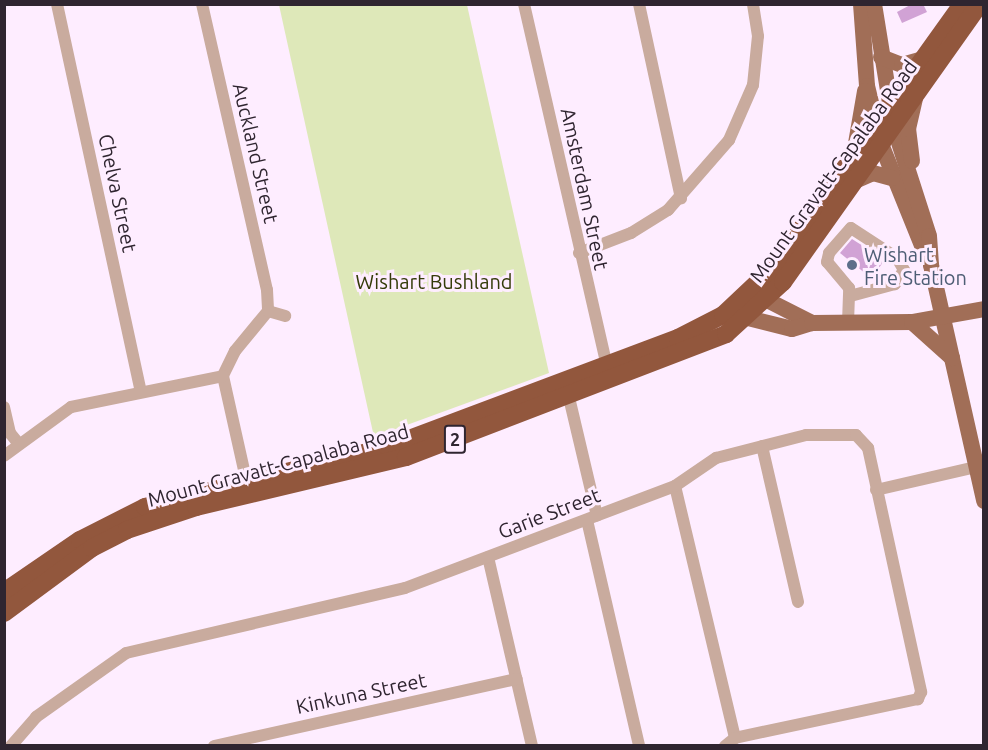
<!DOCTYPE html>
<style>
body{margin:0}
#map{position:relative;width:988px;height:750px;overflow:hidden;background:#feedff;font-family:Ubuntu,sans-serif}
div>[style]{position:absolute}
.green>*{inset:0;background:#dee8b9}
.building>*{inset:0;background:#d1a2d5}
.minor>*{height:12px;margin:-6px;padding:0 6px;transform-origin:6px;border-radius:6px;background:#c9ab9e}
.major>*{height:16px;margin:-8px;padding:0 8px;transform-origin:8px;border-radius:8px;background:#a16e57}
.highway>*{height:18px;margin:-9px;padding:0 9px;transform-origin:9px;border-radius:9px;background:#92573d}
.dots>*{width:16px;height:16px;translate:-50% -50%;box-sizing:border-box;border:3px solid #feedff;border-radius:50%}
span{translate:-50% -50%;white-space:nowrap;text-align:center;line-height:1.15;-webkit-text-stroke:6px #feedff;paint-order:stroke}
.shield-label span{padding:2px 4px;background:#feedff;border:2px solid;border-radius:4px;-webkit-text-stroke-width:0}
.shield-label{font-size:18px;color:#2f2530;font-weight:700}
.street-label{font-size:20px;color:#2f2530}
.service-label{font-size:20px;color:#4e5e75}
.left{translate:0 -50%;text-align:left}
.park-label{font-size:20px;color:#343b09}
.frame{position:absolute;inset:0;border:6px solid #2f2530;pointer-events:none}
</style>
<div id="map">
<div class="green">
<div style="clip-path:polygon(279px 5px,467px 5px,549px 373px,374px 437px)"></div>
</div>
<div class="building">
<div style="clip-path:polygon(912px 4px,923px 4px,927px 12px,902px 23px,897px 12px)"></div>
<div style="clip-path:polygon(852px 239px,885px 260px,871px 278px,840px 253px)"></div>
</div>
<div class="minor">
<div style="left:57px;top:4px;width:396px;rotate:77.8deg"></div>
<div style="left:202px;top:4px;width:293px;rotate:77.2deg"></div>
<div style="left:267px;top:290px;width:21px;rotate:87deg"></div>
<div style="left:268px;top:311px;width:52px;rotate:129.5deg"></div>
<div style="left:235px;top:351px;width:28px;rotate:116deg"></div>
<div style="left:223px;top:376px;width:115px;rotate:77.4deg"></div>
<div style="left:524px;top:4px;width:377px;rotate:77.1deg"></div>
<div style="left:639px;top:4px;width:199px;rotate:77.8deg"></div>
<div style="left:579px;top:253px;width:56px;rotate:-21deg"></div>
<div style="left:631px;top:233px;width:44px;rotate:-31.9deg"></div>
<div style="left:668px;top:210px;width:93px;rotate:-48.9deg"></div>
<div style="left:729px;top:140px;width:60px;rotate:-66.4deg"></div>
<div style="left:753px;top:85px;width:49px;rotate:-84.2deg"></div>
<div style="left:758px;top:36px;width:32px;rotate:-99deg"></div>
<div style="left:268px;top:311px;width:18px;rotate:16deg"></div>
<div style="left:848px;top:323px;width:35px;rotate:-88deg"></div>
<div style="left:849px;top:288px;width:34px;rotate:-130deg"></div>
<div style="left:827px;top:262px;width:9px;rotate:-77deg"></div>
<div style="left:829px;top:253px;width:33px;rotate:-49deg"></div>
<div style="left:851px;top:228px;width:55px;rotate:33.1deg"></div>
<div style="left:897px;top:258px;width:14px;rotate:60deg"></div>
<div style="left:904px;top:270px;width:17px;rotate:123deg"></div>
<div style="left:895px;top:284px;width:47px;rotate:165.1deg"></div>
<div style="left:567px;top:389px;width:130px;rotate:76.7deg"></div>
<div style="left:4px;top:407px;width:27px;rotate:77deg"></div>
<div style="left:10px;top:433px;width:14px;rotate:51deg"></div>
<div style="left:762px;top:446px;width:160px;rotate:77deg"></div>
<div style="left:4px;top:456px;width:83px;rotate:-36.2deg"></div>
<div style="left:71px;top:407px;width:155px;rotate:-11.5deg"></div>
<div style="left:675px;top:486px;width:259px;rotate:76.6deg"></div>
<div style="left:876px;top:490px;width:103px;rotate:-13deg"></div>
<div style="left:587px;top:520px;width:232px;rotate:77deg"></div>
<div style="left:488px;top:557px;width:194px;rotate:76.9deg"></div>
<div style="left:11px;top:746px;width:38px;rotate:-49deg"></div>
<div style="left:36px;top:717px;width:110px;rotate:-35.4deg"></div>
<div style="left:126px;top:653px;width:286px;rotate:-13.1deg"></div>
<div style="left:405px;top:588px;width:289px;rotate:-20.7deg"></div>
<div style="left:675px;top:486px;width:50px;rotate:-34.3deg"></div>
<div style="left:716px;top:458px;width:93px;rotate:-14.3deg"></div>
<div style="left:806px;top:435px;width:50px"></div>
<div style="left:856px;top:435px;width:18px;rotate:47deg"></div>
<div style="left:868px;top:448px;width:250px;rotate:77.7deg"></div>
<div style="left:921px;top:692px;width:8px;rotate:113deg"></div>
<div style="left:918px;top:699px;width:187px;rotate:168deg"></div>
<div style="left:735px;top:738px;width:13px;rotate:141deg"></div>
<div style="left:214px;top:746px;width:310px;rotate:-12.5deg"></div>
</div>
<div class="major">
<div style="left:861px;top:4px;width:82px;rotate:85.8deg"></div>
<div style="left:867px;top:86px;width:60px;rotate:76.4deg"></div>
<div style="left:881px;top:144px;width:123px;rotate:68deg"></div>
<div style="left:874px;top:4px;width:125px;rotate:80.8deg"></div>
<div style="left:894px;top:127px;width:114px;rotate:72.2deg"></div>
<div style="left:929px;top:236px;width:29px;rotate:86deg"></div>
<div style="left:931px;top:265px;width:242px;rotate:77.3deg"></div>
<div style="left:881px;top:57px;width:22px;rotate:21deg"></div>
<div style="left:902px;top:65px;width:22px;rotate:-16deg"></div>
<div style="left:854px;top:155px;width:65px;rotate:-80.2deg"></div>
<div style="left:912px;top:161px;width:32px;rotate:-97deg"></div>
<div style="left:908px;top:129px;width:32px;rotate:-77deg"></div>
<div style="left:855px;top:181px;width:20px;rotate:-24deg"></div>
<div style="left:873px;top:173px;width:20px;rotate:15deg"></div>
<div style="left:753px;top:301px;width:14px;rotate:-4deg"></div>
<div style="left:767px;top:300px;width:51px;rotate:27.1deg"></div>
<div style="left:748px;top:318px;width:45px;rotate:14deg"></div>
<div style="left:792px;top:329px;width:21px;rotate:-17deg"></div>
<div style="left:812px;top:323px;width:100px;rotate:-0.6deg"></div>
<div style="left:912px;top:322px;width:73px;rotate:-10.2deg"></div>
<div style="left:912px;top:322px;width:54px;rotate:42deg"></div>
</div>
<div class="highway">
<div style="left:4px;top:592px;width:92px;rotate:-34.4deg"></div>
<div style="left:80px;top:540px;width:73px;rotate:-26.9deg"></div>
<div style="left:145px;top:507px;width:250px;rotate:-13.9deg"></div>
<div style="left:388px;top:447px;width:310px;rotate:-20.6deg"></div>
<div style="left:678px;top:338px;width:51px;rotate:-27.1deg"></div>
<div style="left:723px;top:315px;width:70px;rotate:-43.3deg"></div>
<div style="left:774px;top:267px;width:323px;rotate:-54.4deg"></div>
<div style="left:4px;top:613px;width:109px;rotate:-36.5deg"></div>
<div style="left:92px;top:548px;width:39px;rotate:-27deg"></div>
<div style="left:127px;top:530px;width:73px;rotate:-18.4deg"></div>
<div style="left:196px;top:507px;width:216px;rotate:-13.4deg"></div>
<div style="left:406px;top:457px;width:343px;rotate:-21deg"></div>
<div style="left:726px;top:334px;width:77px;rotate:-42.4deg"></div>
<div style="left:783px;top:282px;width:341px;rotate:-54.7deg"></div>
</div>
<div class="dots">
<div style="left:852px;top:265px;background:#5c6f8a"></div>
</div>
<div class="shield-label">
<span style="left:455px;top:439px">2</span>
</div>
<div class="street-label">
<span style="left:256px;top:153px;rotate:77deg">Auckland Street</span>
<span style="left:833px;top:171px;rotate:-54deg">Mount Gravatt-Capalaba Road</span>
<span style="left:585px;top:189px;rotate:78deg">Amsterdam Street</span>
<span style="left:118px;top:193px;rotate:78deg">Chelva Street</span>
<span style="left:278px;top:465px;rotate:-15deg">Mount Gravatt-Capalaba Road</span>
<span style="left:549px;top:513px;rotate:-21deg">Garie Street</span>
<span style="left:361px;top:693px;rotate:-12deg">Kinkuna Street</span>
</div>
<div class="service-label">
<span class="left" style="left:864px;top:266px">Wishart<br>Fire Station</span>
</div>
<div class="park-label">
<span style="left:434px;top:281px">Wishart Bushland</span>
</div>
<div class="frame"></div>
</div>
